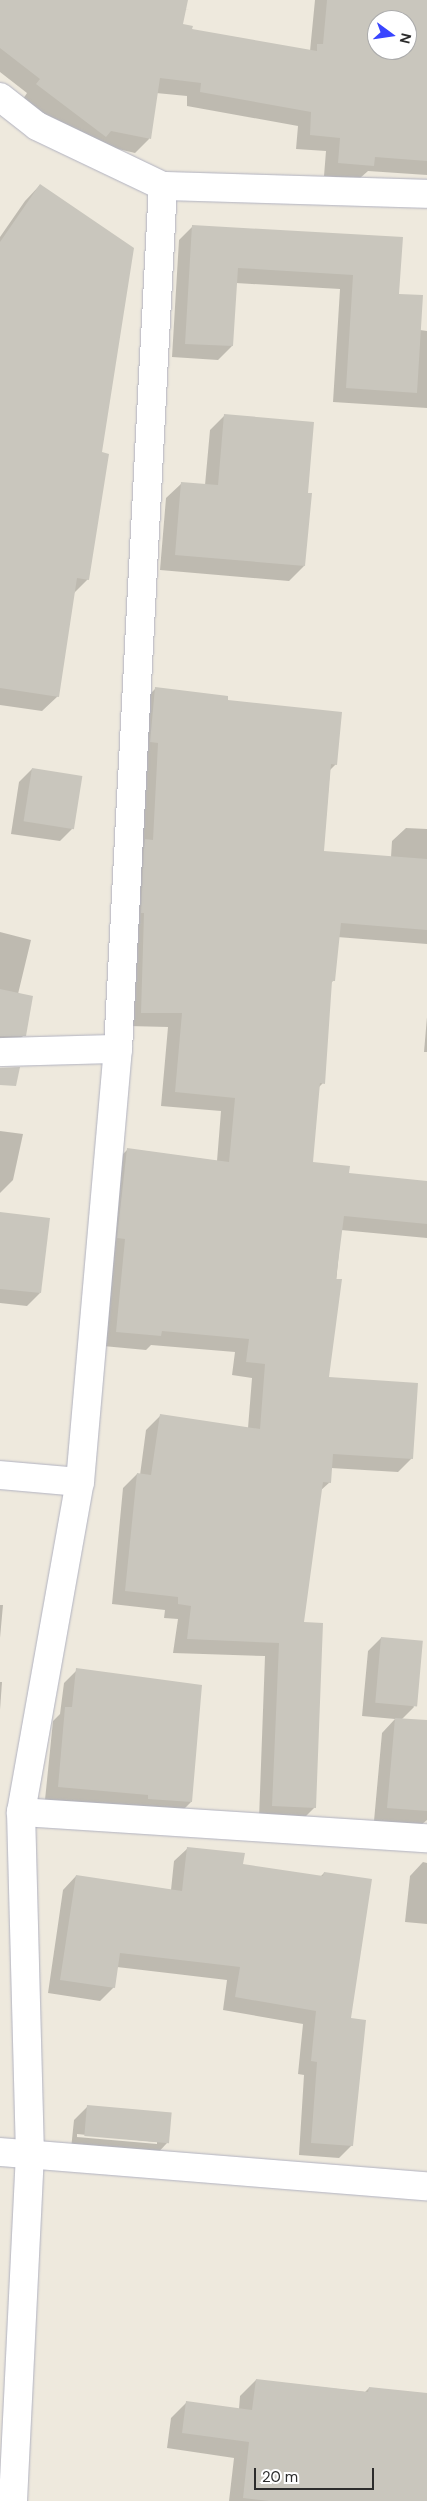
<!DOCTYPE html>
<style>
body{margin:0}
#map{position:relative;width:427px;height:2501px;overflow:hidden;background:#eee9dd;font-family:"DM Sans",sans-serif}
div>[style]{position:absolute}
.shadow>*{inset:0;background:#0003}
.building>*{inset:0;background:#c9c6bd;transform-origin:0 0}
.roads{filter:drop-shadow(0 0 1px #b1b2c0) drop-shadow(0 0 1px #b1b2c0)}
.minor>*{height:28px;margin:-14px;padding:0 14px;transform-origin:14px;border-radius:14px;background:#fff}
span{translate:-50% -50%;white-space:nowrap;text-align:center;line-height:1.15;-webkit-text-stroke:4.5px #fff;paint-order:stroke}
.north{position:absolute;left:367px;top:10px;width:50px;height:50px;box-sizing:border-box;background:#fff;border:1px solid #ababab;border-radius:50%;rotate:104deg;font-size:14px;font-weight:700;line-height:20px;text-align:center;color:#2c2c2c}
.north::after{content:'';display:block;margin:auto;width:18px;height:22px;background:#3945ff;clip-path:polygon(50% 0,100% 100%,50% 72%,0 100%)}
.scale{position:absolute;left:254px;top:2468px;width:120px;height:22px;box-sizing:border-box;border:2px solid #2c2c2c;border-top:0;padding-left:6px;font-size:15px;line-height:18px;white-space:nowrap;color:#2c2c2c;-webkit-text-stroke:4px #fff;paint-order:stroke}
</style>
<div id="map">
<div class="shadow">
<div style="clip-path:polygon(evenodd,0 0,187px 0,181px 24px,190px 30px,310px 51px,315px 0,427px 0,427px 175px,368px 171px,359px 179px,324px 176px,326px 151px,296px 149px,298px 126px,187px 106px,187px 96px,156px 93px,149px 139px,135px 153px,97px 144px,91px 150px,23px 99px,27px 93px,0 72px,0 0,377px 20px,407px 20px,407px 50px,377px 50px,377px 20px)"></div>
<div style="clip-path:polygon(40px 185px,100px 453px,88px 579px,73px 594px,58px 696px,42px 711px,0 705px,0 237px,25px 201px)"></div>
<div style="clip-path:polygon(193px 226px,402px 239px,398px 295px,420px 330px,427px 331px,427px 408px,333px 402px,340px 289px,236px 283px,232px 346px,218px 360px,172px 357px,179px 240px)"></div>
<div style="clip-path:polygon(225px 415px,306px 494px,304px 566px,289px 581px,160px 570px,166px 498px,182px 483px,205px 485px,210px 430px)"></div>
<div style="clip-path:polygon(156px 688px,226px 701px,336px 764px,330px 770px,323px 853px,391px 857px,392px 841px,406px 828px,427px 829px,427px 944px,337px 937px,334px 980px,330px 984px,323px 1083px,318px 1088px,312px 1163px,348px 1174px,427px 1182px,427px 1238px,341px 1230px,327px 1378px,412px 1458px,398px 1472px,331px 1468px,330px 1482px,320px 1491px,302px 1623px,315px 1807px,301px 1821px,259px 1819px,265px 1656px,173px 1653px,178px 1619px,164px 1618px,165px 1610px,112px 1604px,123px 1488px,137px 1474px,140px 1475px,146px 1430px,160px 1416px,248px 1428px,252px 1378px,232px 1375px,235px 1352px,151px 1345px,146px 1350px,103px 1346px,114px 1163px,128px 1149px,217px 1161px,221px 1111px,161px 1106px,168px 1027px,128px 1026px,142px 702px)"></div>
<div style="clip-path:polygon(32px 769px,73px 828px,60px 841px,11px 834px,19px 782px)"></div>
<div style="clip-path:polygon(0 932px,31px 940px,18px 994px,24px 1035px,11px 1048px,0 1049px)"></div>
<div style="clip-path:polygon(427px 1017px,427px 1052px,424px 1052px)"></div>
<div style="clip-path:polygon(0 1131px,23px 1134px,13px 1180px,0 1193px)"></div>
<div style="clip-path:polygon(0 1213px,40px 1293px,27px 1306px,0 1303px)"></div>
<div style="clip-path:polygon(0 1605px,3px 1605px,0 1638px)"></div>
<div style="clip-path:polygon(381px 1638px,414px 1707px,402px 1719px,427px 1722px,427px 1820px,421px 1825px,374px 1821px,382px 1733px,395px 1719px,362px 1716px,368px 1651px)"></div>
<div style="clip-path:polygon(77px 1670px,191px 1802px,178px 1815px,45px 1800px,53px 1721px,60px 1714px,64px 1683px)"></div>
<div style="clip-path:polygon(0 1682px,2px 1682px,0 1710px)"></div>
<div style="clip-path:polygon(188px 1848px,242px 1865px,320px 1877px,324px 1873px,350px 2019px,352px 2145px,339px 2158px,299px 2155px,304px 2075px,298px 2074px,303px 2024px,223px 2010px,227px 1980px,117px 1967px,114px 1987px,100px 2001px,48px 1993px,63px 1890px,76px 1876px,171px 1890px,174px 1861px)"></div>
<div style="clip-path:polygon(423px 1862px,427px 1863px,427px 1924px,405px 1922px,410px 1876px)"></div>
<div style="clip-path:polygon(evenodd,87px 2107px,167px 2143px,154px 2157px,71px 2149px,74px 2120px,87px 2107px,77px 2134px,157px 2142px,157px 2144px,77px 2137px,77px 2134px)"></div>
<div style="clip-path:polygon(256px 2380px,365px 2392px,369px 2388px,427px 2394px,427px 2501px,229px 2501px,234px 2458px,167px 2448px,171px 2418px,187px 2402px,239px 2409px,240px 2396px)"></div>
</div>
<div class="building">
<div style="clip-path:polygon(evenodd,0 0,188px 0,183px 24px,193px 26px,192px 29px,317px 51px,317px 44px,323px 44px,327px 0,427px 0,427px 161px,375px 157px,374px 166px,338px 163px,340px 138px,310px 135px,311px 112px,200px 92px,201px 83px,160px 78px,151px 139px,111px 131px,106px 137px,36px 84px,40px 79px,0 48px,0 0,377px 20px,407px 20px,407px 50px,377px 50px,377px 20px)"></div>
<div style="clip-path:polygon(40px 184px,134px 248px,102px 452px,109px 454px,89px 580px,77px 578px,59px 697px,0 688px,0 242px)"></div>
<div style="clip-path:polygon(192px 225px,403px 237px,399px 294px,423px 295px,417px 393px,346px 388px,353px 275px,238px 268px,233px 346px,185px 344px)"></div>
<div style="clip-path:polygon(224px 414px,314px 422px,308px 493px,312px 493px,305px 566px,175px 555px,181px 482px,218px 485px)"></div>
<div style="clip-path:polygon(155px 687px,228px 696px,228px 700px,342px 712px,337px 765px,331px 764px,324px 851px,427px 859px,427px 930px,341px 923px,335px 981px,332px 981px,325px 1084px,320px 1083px,313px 1162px,350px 1166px,349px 1173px,427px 1181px,427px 1224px,344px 1216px,336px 1279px,342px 1279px,329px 1377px,418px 1383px,413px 1459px,333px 1454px,331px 1483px,323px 1482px,304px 1622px,323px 1623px,316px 1808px,272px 1806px,279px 1643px,187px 1639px,191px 1606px,178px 1604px,178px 1597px,125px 1591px,137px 1473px,151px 1475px,160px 1414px,260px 1429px,265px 1364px,246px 1362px,249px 1339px,162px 1331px,161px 1336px,116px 1332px,125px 1239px,117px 1238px,127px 1148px,229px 1162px,235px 1098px,175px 1092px,182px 1013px,141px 1013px,144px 913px,141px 913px,144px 850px,145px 839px,153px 840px,158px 743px,150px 742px)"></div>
<div style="left:32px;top:768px;width:51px;height:54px;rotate:9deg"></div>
<div style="clip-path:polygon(0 989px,33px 996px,26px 1036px,0 1036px)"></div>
<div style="clip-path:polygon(20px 1067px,16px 1086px,0 1085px,0 1068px)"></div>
<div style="clip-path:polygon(0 1212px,50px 1218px,41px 1293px,0 1289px)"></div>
<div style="left:381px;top:1637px;width:42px;height:66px;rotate:5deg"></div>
<div style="clip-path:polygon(76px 1668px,202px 1685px,192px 1802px,148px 1799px,148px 1795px,58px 1787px,65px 1707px,72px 1707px)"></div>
<div style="clip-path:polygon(395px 1718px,427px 1720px,427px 1811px,387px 1808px)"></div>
<div style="clip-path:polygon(187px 1847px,245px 1853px,243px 1864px,323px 1876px,324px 1872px,372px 1879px,351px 2018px,366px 2020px,353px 2146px,311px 2143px,317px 2062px,311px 2061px,316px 2011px,235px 1997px,240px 1967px,120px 1953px,115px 1988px,60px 1980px,76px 1875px,182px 1891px)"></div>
<div style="left:87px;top:2105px;width:85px;height:31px;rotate:5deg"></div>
<div style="clip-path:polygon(256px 2379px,368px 2392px,369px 2387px,427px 2393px,427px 2501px,269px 2501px,243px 2498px,249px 2442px,182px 2433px,186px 2401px,252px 2410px)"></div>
</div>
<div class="roads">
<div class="minor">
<div style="left:0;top:97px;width:47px;rotate:38.1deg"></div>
<div style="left:37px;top:126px;width:140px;rotate:25.5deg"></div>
<div style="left:163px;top:186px;width:264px;rotate:1.7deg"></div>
<div style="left:0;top:1052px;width:118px;rotate:-1.5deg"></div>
<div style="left:0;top:1475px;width:80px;rotate:5deg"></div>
<div style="left:21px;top:1812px;width:407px;rotate:3.7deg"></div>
<div style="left:0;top:2152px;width:428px;rotate:4.6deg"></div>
<div style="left:13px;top:2501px;width:346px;rotate:-87.2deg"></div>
<div style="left:30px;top:2155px;width:343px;rotate:-91.5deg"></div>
<div style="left:21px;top:1812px;width:335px;rotate:-79.9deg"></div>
<div style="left:80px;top:1482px;width:435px;rotate:-85deg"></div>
<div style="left:118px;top:1049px;width:864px;rotate:-87.02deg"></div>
</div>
</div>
<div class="north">N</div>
<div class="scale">20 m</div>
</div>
